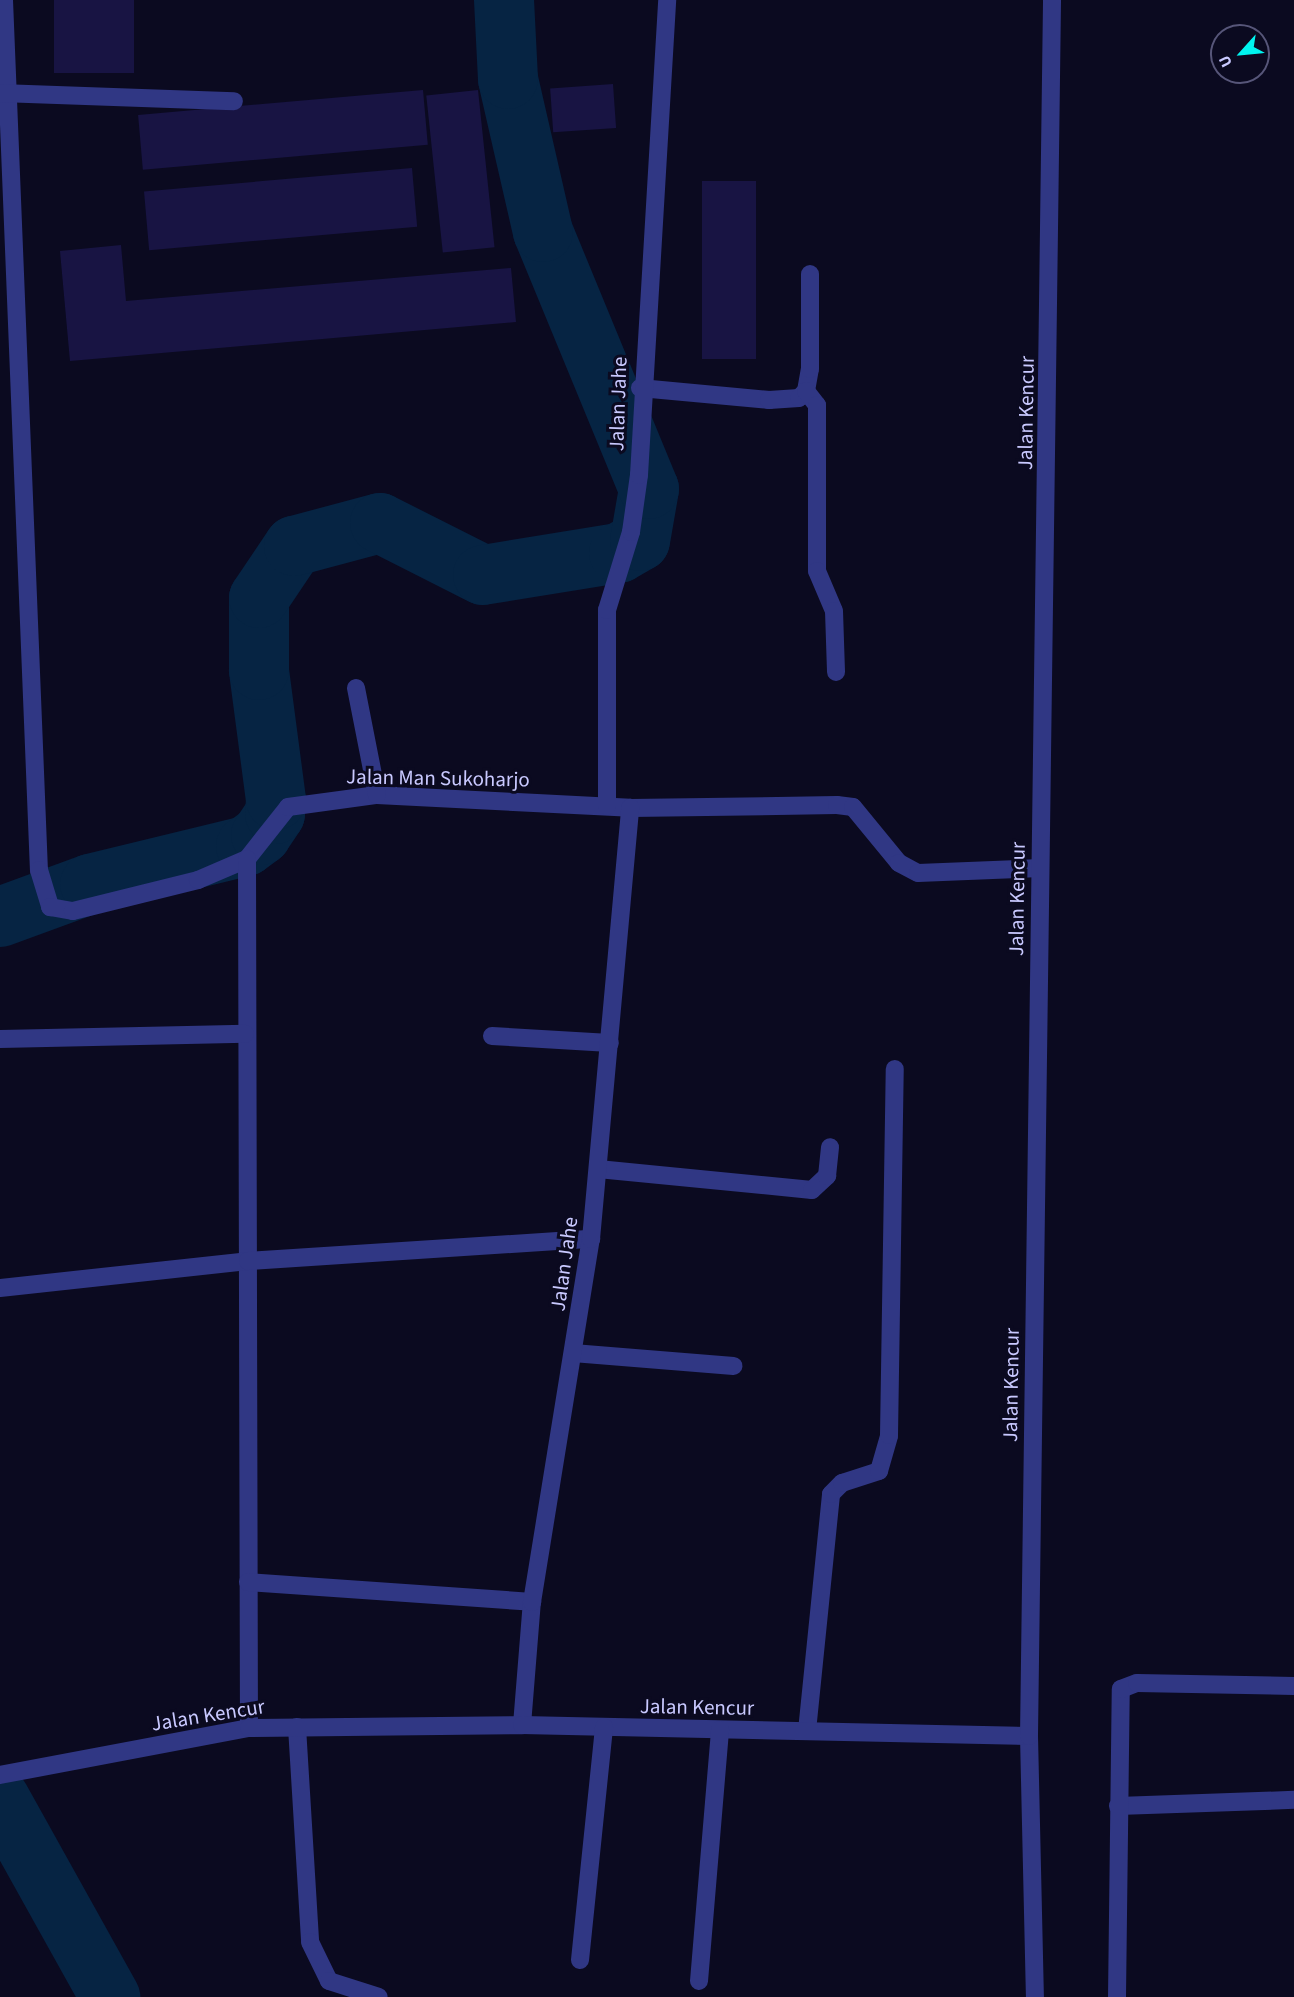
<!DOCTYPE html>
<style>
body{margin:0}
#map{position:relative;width:1294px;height:1997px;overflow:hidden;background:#0b0a20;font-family:"Source Sans 3",sans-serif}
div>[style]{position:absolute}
.river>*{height:60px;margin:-30px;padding:0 30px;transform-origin:30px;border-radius:30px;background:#062443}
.building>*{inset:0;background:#181443;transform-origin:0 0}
.minor>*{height:18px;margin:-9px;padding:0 9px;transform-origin:9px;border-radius:9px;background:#303784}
span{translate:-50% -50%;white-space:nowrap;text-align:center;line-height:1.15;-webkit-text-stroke:6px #0b0a20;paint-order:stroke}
.street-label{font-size:21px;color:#c9c9ff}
.north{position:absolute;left:1210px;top:24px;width:60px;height:60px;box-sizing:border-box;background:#0b0a20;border:2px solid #575679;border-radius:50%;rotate:243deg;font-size:16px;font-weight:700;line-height:24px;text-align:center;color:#c9c9ff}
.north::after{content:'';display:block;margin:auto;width:21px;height:27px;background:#00f4ef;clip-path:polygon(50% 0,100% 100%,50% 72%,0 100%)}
</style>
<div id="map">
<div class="river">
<div style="left:0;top:917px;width:96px;rotate:-20.1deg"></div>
<div style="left:90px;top:884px;width:161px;rotate:-13.7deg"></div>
<div style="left:246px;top:846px;width:19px;rotate:-36deg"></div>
<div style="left:261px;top:835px;width:25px;rotate:-56deg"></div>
<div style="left:275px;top:814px;width:14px;rotate:-86deg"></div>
<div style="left:276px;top:800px;width:131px;rotate:-97.5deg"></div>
<div style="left:259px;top:670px;width:72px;rotate:-90deg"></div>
<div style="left:259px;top:598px;width:63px;rotate:-56.1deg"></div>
<div style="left:294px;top:546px;width:89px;rotate:-15deg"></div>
<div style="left:380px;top:523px;width:115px;rotate:26.8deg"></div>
<div style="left:483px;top:575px;width:138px;rotate:-9.2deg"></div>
<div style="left:619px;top:553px;width:24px;rotate:-30deg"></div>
<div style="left:640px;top:541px;width:53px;rotate:-80.2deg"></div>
<div style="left:649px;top:489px;width:278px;rotate:-112.4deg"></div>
<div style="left:543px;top:232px;width:157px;rotate:-102.9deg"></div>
<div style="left:508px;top:79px;width:79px;rotate:-92.9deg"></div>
<div style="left:0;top:1799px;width:227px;rotate:60.9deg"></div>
</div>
<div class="building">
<div style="left:54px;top:0;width:80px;height:73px"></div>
<div style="left:613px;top:84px;width:44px;height:63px;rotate:86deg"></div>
<div style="left:423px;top:90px;width:55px;height:286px;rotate:85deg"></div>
<div style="left:478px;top:90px;width:158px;height:52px;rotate:84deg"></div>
<div style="left:412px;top:168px;width:59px;height:269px;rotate:85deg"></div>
<div style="left:702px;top:181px;width:54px;height:178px"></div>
<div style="clip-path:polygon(121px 245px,126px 301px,511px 268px,516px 322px,70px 361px,60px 251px)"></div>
</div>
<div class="minor">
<div style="left:4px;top:0;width:871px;rotate:87.7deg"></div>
<div style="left:39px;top:870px;width:39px;rotate:73deg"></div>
<div style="left:50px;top:907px;width:23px;rotate:10deg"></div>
<div style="left:73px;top:911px;width:129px;rotate:-13.9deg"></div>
<div style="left:198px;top:880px;width:53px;rotate:-23.2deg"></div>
<div style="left:247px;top:859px;width:66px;rotate:-51.7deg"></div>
<div style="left:288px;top:807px;width:90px;rotate:-7.7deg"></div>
<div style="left:377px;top:795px;width:253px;rotate:2.9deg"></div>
<div style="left:630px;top:808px;width:207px;rotate:-0.8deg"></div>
<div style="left:837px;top:805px;width:16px;rotate:7deg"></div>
<div style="left:853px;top:807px;width:72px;rotate:50.6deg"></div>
<div style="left:899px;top:863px;width:21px;rotate:28deg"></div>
<div style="left:918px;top:873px;width:122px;rotate:-2.3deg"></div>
<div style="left:0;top:93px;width:234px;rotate:2deg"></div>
<div style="left:640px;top:388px;width:130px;rotate:5.3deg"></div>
<div style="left:769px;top:400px;width:30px;rotate:-4deg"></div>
<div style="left:799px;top:398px;width:10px;rotate:-45deg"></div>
<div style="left:806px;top:391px;width:22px;rotate:-80deg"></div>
<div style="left:810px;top:369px;width:95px;rotate:-90deg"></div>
<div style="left:806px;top:391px;width:18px;rotate:52deg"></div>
<div style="left:817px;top:405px;width:166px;rotate:90deg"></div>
<div style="left:817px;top:571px;width:43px;rotate:67deg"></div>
<div style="left:834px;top:611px;width:61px;rotate:88.1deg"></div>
<div style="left:356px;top:688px;width:109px;rotate:78.9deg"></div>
<div style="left:607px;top:806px;width:196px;rotate:-90deg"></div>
<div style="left:607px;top:610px;width:82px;rotate:-72.9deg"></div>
<div style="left:631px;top:532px;width:58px;rotate:-82deg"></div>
<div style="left:639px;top:475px;width:476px;rotate:-86.6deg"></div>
<div style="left:247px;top:859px;width:869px;rotate:89.87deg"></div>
<div style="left:492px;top:1036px;width:118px;rotate:3.4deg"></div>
<div style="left:0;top:1039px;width:245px;rotate:-1.2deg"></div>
<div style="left:598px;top:1169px;width:215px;rotate:5.6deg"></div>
<div style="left:812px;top:1190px;width:21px;rotate:-43deg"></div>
<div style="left:827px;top:1176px;width:29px;rotate:-84deg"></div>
<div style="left:0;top:1288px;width:249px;rotate:-6.2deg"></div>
<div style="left:248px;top:1261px;width:344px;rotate:-3.7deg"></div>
<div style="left:573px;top:1353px;width:161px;rotate:4.6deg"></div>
<div style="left:248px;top:1582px;width:285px;rotate:4deg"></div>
<div style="left:522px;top:1725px;width:123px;rotate:-85.4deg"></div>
<div style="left:532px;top:1602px;width:368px;rotate:-80.8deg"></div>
<div style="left:591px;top:1239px;width:433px;rotate:-84.8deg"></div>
<div style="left:297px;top:1727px;width:215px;rotate:86.5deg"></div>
<div style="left:310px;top:1942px;width:43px;rotate:64deg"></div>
<div style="left:329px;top:1981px;width:52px;rotate:17.7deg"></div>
<div style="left:807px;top:1731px;width:238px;rotate:-84.2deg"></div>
<div style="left:831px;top:1494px;width:16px;rotate:-45deg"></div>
<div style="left:842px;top:1483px;width:39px;rotate:-18deg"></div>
<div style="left:879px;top:1471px;width:37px;rotate:-74deg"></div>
<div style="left:889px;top:1435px;width:366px;rotate:-89.1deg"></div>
<div style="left:1029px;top:1736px;width:261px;rotate:88.7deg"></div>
<div style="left:0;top:1775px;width:253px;rotate:-10.7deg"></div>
<div style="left:249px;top:1728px;width:273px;rotate:-0.6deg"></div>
<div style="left:522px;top:1725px;width:507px;rotate:1.24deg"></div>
<div style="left:1029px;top:1736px;width:1736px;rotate:-89.24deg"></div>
<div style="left:1118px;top:1806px;width:176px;rotate:-2deg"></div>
<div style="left:580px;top:1960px;width:234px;rotate:-84.1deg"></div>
<div style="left:699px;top:1981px;width:252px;rotate:-85.2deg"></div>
<div style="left:1117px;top:1997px;width:308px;rotate:-89.3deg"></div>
<div style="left:1121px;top:1689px;width:17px;rotate:-21deg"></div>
<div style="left:1137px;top:1683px;width:157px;rotate:1.1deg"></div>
</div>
<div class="street-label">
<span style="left:618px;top:404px;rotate:-88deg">Jalan Jahe</span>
<span style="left:1026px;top:413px;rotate:-89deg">Jalan Kencur</span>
<span style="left:438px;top:778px;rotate:1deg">Jalan Man Sukoharjo</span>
<span style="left:1017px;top:899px;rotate:-89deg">Jalan Kencur</span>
<span style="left:564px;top:1264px;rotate:-82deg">Jalan Jahe</span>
<span style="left:1011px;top:1385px;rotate:-89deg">Jalan Kencur</span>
<span style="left:697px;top:1707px;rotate:1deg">Jalan Kencur</span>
<span style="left:208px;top:1715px;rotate:-9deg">Jalan Kencur</span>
</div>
<div class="north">U</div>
</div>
